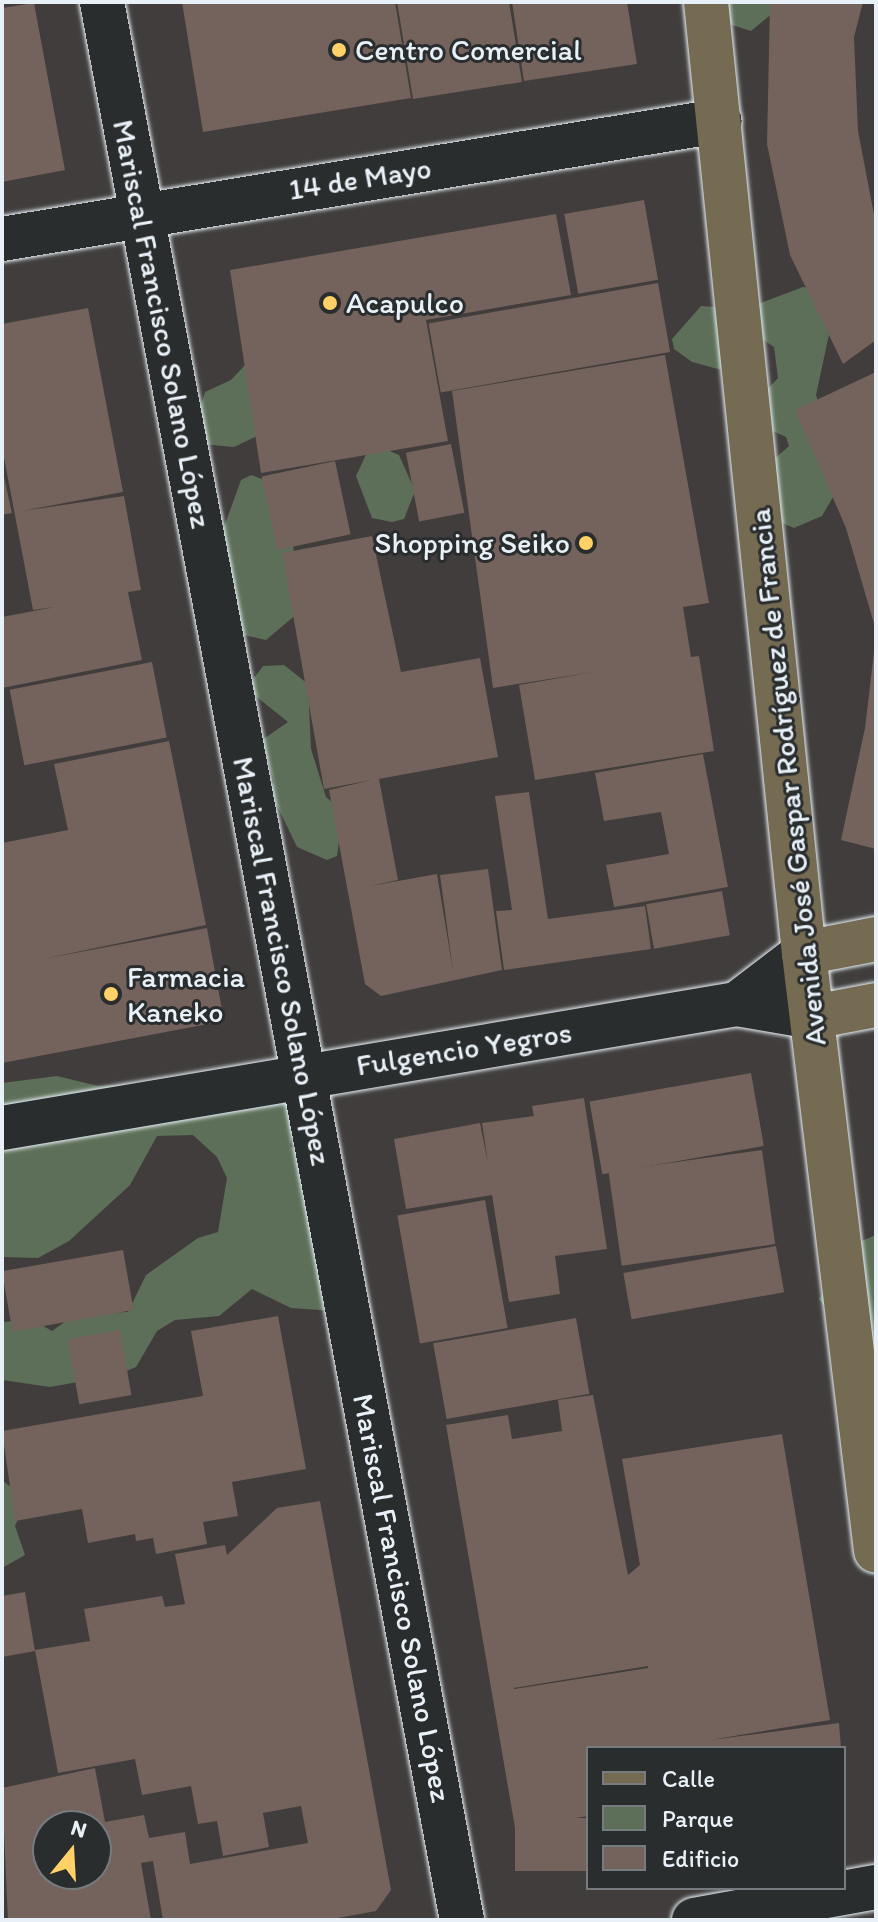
<!DOCTYPE html>
<meta charset="utf-8">
<style>
body{margin:0}
#map{position:relative;width:878px;height:1922px;overflow:hidden;background:#403d3c;font-family:Itim,sans-serif}
div>[style]{position:absolute}
.green>*{inset:0;background:#5d6f58}
.building>*{inset:0;background:#74625c;transform-origin:0 0}
.roads{filter:drop-shadow(0 0 2px #e8f1f8) drop-shadow(0 0 2px #e8f1f8)}
.minor>*{height:44px;margin:-22px;padding:0 22px;transform-origin:22px;border-radius:22px;background:#2a2d2e}
.major>*{height:44px;margin:-22px;padding:0 22px;transform-origin:22px;border-radius:22px;background:#756b52}
.dots>*{width:22px;height:22px;translate:-50% -50%;box-sizing:border-box;border:4px solid #2a2d2e;border-radius:50%}
span{translate:-50% -50%;white-space:nowrap;text-align:center;line-height:1.15;-webkit-text-stroke:6px #2a2d2e;paint-order:stroke}
.poi-label{font-size:30px;color:#e8f1f8}
.left{translate:0 -50%;text-align:left}
.right{translate:-100% -50%;text-align:right}
.street-label{font-size:30px;color:#e8f1f8}
.frame{position:absolute;inset:0;border:4px solid #e8f1f8;pointer-events:none}
.legend{position:absolute;left:586px;top:1746px;width:260px;height:144px;box-sizing:border-box;background:#2a2d2e;border:2px solid #767b7f;margin:0;padding:10px 14px;list-style:none;font-size:24px;color:#e8f1f8}
.legend li{display:flex;align-items:center;gap:16px;height:40px}
.legend b{width:40px;border:2px solid #767b7f}
.north{position:absolute;left:32px;top:1810px;width:80px;height:80px;box-sizing:border-box;background:#2a2d2e;border:2px solid #767b7f;border-radius:50%;rotate:18deg;font-size:22px;font-weight:700;line-height:32px;text-align:center;color:#e8f1f8}
.north::after{content:'';display:block;margin:auto;width:28px;height:36px;background:#ffd166;clip-path:polygon(50% 0,100% 100%,50% 72%,0 100%)}
</style>
<div id="map">
<div class="green">
<div style="clip-path:polygon(708px 2px,786px 2px,751px 31px,723px 22px)"></div>
<div style="clip-path:polygon(803px 287px,824px 292px,834px 311px,816px 395px,843px 480px,822px 516px,794px 528px,775px 520px,772px 461px,789px 446px,786px 437px,742px 417px,778px 378px,774px 347px,756px 335px,731px 368px,718px 369px,692px 362px,674px 349px,672px 339px,701px 306px,745px 309px)"></div>
<div style="clip-path:polygon(245px 365px,263px 433px,234px 447px,202px 444px,196px 423px,205px 392px,231px 380px)"></div>
<div style="clip-path:polygon(380px 447px,399px 455px,415px 491px,404px 519px,392px 522px,372px 518px,356px 476px,369px 448px)"></div>
<div style="clip-path:polygon(251px 475px,270px 482px,293px 542px,298px 613px,266px 640px,244px 635px,227px 619px,216px 549px,241px 480px)"></div>
<div style="clip-path:polygon(284px 665px,308px 684px,311px 749px,326px 797px,343px 811px,337px 856px,327px 860px,297px 847px,270px 791px,274px 782px,262px 740px,288px 722px,253px 694px,251px 682px,263px 666px)"></div>
<div style="clip-path:polygon(57px 1076px,98px 1086px,247px 1077px,297px 1106px,290px 1146px,305px 1158px,335px 1311px,291px 1308px,252px 1289px,219px 1316px,175px 1320px,157px 1331px,136px 1367px,117px 1375px,50px 1387px,2px 1380px,2px 1322px,33px 1320px,52px 1331px,76px 1314px,128px 1312px,146px 1275px,198px 1238px,218px 1232px,227px 1178px,217px 1157px,193px 1135px,157px 1136px,130px 1185px,69px 1241px,38px 1258px,2px 1257px,2px 1083px)"></div>
<div style="clip-path:polygon(876px 1235px,876px 1375px,819px 1299px,859px 1242px)"></div>
<div style="clip-path:polygon(2px 1434px,3px 1481px,27px 1499px,15px 1526px,25px 1555px,2px 1568px)"></div>
</div>
<div class="building">
<div style="clip-path:polygon(182px 2px,395px 2px,411px 98px,203px 132px)"></div>
<div style="clip-path:polygon(397px 2px,509px 2px,522px 82px,413px 99px)"></div>
<div style="clip-path:polygon(512px 2px,627px 2px,637px 64px,524px 81px)"></div>
<div style="clip-path:polygon(770px 2px,863px 2px,854px 37px,858px 131px,876px 225px,876px 340px,843px 364px,790px 255px,767px 144px)"></div>
<div style="clip-path:polygon(34px 3px,65px 170px,2px 182px,2px 8px)"></div>
<div style="left:644px;top:200px;width:81px;height:81px;rotate:80deg"></div>
<div style="clip-path:polygon(556px 214px,571px 295px,426px 320px,448px 441px,261px 473px,230px 270px)"></div>
<div style="left:658px;top:283px;width:70px;height:233px;rotate:80deg"></div>
<div style="clip-path:polygon(88px 308px,123px 492px,22px 511px,124px 496px,141px 590px,128px 592px,142px 660px,2px 688px,2px 617px,55px 607px,33px 610px,2px 447px,2px 324px)"></div>
<div style="clip-path:polygon(665px 355px,709px 603px,683px 607px,691px 657px,699px 656px,714px 751px,535px 780px,519px 685px,594px 672px,493px 688px,452px 391px)"></div>
<div style="clip-path:polygon(876px 372px,876px 627px,875px 627px,846px 528px,795px 410px)"></div>
<div style="left:451px;top:444px;width:70px;height:46px;rotate:79deg"></div>
<div style="left:335px;top:461px;width:75px;height:75px;rotate:78deg"></div>
<div style="clip-path:polygon(2px 468px,12px 513px,2px 515px)"></div>
<div style="clip-path:polygon(372px 536px,401px 672px,480px 658px,498px 757px,379px 779px,398px 880px,370px 886px,437px 874px,453px 971px,440px 875px,488px 869px,502px 970px,381px 996px,365px 984px,329px 790px,372px 780px,324px 789px,282px 553px)"></div>
<div style="clip-path:polygon(876px 635px,876px 849px,841px 840px,865px 728px)"></div>
<div style="left:152px;top:662px;width:77px;height:145px;rotate:79deg"></div>
<div style="clip-path:polygon(169px 741px,206px 925px,43px 959px,207px 928px,224px 1021px,2px 1063px,2px 843px,68px 830px,54px 764px)"></div>
<div style="clip-path:polygon(703px 754px,728px 887px,614px 907px,606px 865px,669px 854px,661px 812px,604px 821px,595px 773px)"></div>
<div style="clip-path:polygon(529px 792px,548px 919px,645px 906px,651px 949px,504px 970px,496px 911px,512px 910px,495px 796px)"></div>
<div style="left:722px;top:891px;width:45px;height:77px;rotate:80deg"></div>
<div style="left:751px;top:1073px;width:74px;height:164px;rotate:80deg"></div>
<div style="clip-path:polygon(584px 1098px,607px 1249px,555px 1256px,560px 1294px,509px 1302px,492px 1195px,406px 1209px,394px 1139px,480px 1123px,488px 1163px,482px 1123px,534px 1116px,532px 1106px)"></div>
<div style="left:762px;top:1150px;width:95px;height:155px;rotate:82deg"></div>
<div style="left:485px;top:1200px;width:130px;height:89px;rotate:80deg"></div>
<div style="left:776px;top:1246px;width:47px;height:155px;rotate:80deg"></div>
<div style="left:123px;top:1250px;width:61px;height:123px;rotate:80deg"></div>
<div style="clip-path:polygon(278px 1316px,306px 1469px,232px 1482px,238px 1516px,203px 1522px,207px 1544px,156px 1554px,153px 1538px,136px 1541px,135px 1534px,88px 1543px,82px 1509px,15px 1521px,2px 1431px,203px 1396px,191px 1331px)"></div>
<div style="left:576px;top:1318px;width:77px;height:145px;rotate:80deg"></div>
<div style="left:120px;top:1330px;width:66px;height:53px;rotate:80deg"></div>
<div style="clip-path:polygon(evenodd,593px 1395px,628px 1575px,640px 1565px,622px 1459px,782px 1434px,830px 1720px,710px 1740px,839px 1723px,841px 1748px,588px 1748px,588px 1816px,515px 1828px,446px 1425px,508px 1415px,512px 1439px,562px 1431px,558px 1400px,593px 1395px,648px 1666px,648px 1668px,514px 1689px,514px 1688px,648px 1666px)"></div>
<div style="clip-path:polygon(evenodd,320px 1501px,391px 1890px,376px 1911px,327px 1920px,163px 1920px,153px 1861px,141px 1863px,151px 1920px,8px 1920px,2px 1788px,95px 1768px,105px 1822px,144px 1815px,149px 1838px,185px 1832px,190px 1864px,308px 1843px,301px 1806px,263px 1813px,269px 1847px,223px 1856px,217px 1821px,198px 1824px,191px 1786px,142px 1795px,135px 1759px,58px 1773px,35px 1650px,90px 1641px,84px 1609px,162px 1596px,165px 1607px,185px 1604px,175px 1554px,225px 1545px,227px 1555px,277px 1508px,320px 1501px,48px 1826px,96px 1826px,96px 1874px,48px 1874px,48px 1826px)"></div>
<div style="clip-path:polygon(25px 1592px,35px 1651px,2px 1657px,2px 1596px)"></div>
<div style="left:588px;top:1818px;width:53px;height:73px;rotate:90deg"></div>
</div>
<div class="roads">
<div class="minor">
<div style="left:102px;top:2px;width:1951px;rotate:79.37deg"></div>
<div style="left:2px;top:239px;width:727px;rotate:-9.35deg"></div>
<div style="left:737px;top:1004px;width:84px;rotate:-37.3deg"></div>
<div style="left:2px;top:1128px;width:745px;rotate:-9.58deg"></div>
<div style="left:737px;top:1004px;width:77px;rotate:9.7deg"></div>
<div style="left:694px;top:1920px;width:185px;rotate:-10.3deg"></div>
</div>
<div class="major">
<div style="left:706px;top:2px;width:956px;rotate:84.12deg"></div>
<div style="left:804px;top:953px;width:602px;rotate:83.13deg"></div>
<div style="left:804px;top:953px;width:73px;rotate:-11deg"></div>
<div style="left:813px;top:1017px;width:64px;rotate:-10.8deg"></div>
</div>
</div>
<div class="dots">
<div style="left:339px;top:50px;background:#ffd166"></div>
<div style="left:330px;top:303px;background:#ffd166"></div>
<div style="left:586px;top:543px;background:#ffd166"></div>
<div style="left:111px;top:994px;background:#ffd166"></div>
</div>
<div class="poi-label">
<span class="left" style="left:355px;top:50px">Centro Comercial</span>
<span class="left" style="left:346px;top:303px">Acapulco</span>
<span class="right" style="left:570px;top:543px">Shopping Seiko</span>
<span class="left" style="left:127px;top:994px">Farmacia<br>Kaneko</span>
</div>
<div class="street-label">
<span style="left:360px;top:179px;rotate:-9deg">14 de Mayo</span>
<span style="left:162px;top:324px;rotate:79deg">Mariscal Francisco Solano López</span>
<span style="left:788px;top:777px;rotate:-96deg">Avenida José Gaspar Rodríguez de Francia</span>
<span style="left:282px;top:961px;rotate:79deg">Mariscal Francisco Solano López</span>
<span style="left:464px;top:1049px;rotate:-9deg">Fulgencio Yegros</span>
<span style="left:402px;top:1598px;rotate:79deg">Mariscal Francisco Solano López</span>
</div>
<div class="frame"></div>
<ul class="legend">
<li><b style="height:10px;background:#756b52"></b>Calle</li>
<li><b style="height:22px;background:#5d6f58"></b>Parque</li>
<li><b style="height:22px;background:#74625c"></b>Edificio</li>
</ul>
<div class="north">N</div>
</div>
